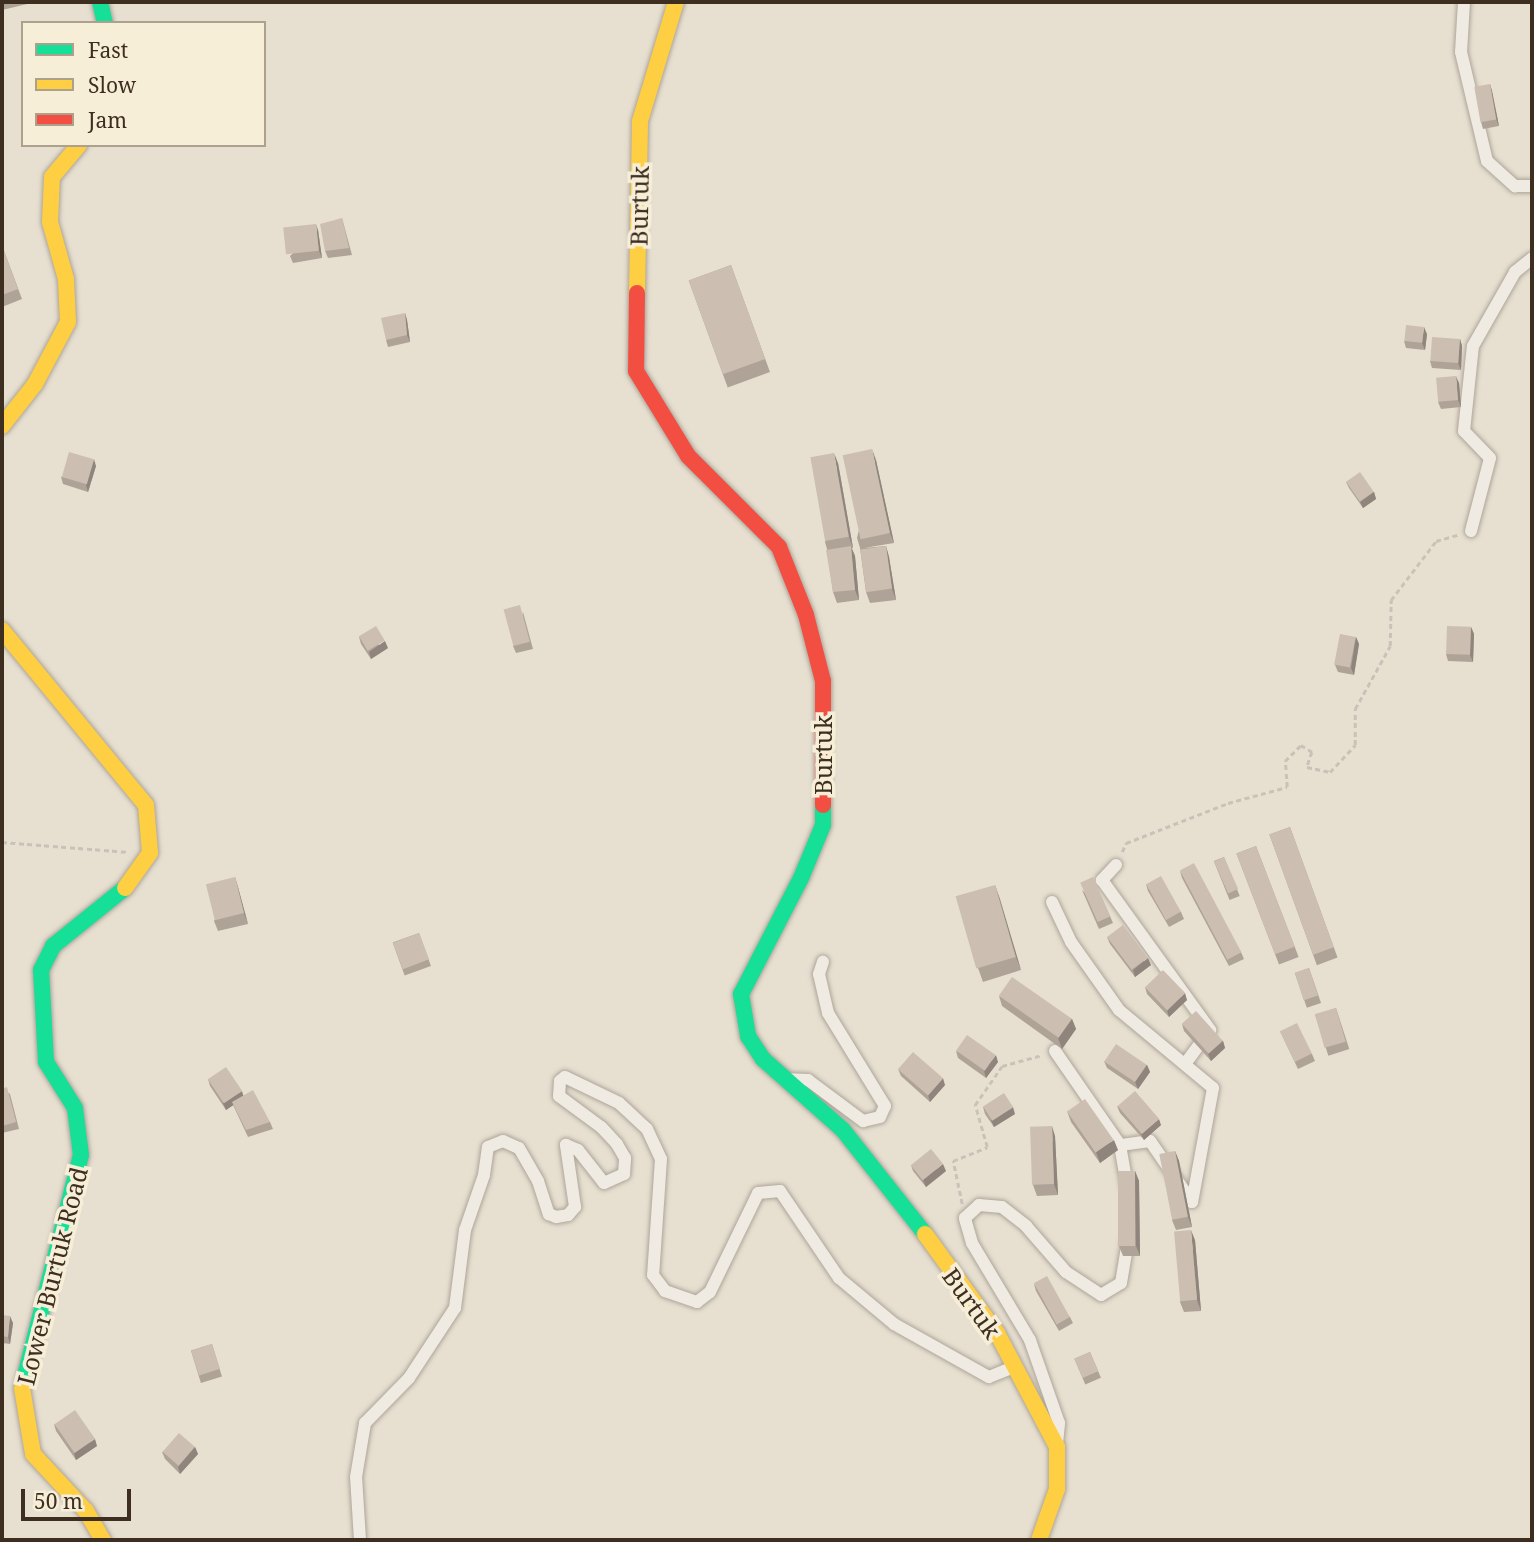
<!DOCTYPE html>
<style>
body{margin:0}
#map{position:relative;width:1534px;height:1542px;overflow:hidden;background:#e7e0d1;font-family:"Noto Serif",serif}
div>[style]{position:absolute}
.path>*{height:2.5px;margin-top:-1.25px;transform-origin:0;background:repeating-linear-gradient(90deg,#c8c2b9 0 5px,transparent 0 8.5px)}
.roads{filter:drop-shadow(0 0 2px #ada599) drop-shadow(0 0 2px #ada599)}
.street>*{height:12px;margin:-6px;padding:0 6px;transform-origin:6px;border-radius:6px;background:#efebe3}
.fast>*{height:16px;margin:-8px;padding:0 8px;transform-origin:8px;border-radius:8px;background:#16e098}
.slow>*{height:16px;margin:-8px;padding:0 8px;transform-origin:8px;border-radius:8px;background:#ffcf43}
.jam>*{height:16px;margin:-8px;padding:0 8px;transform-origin:8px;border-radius:8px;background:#f24e42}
.wall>*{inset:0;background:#afa398;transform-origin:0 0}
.shaded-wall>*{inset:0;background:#8f857c}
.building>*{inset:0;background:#ccbeb1;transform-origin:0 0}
span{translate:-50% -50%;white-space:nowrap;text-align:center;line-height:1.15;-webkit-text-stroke:7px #f7eed8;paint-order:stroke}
.street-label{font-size:24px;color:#3d2e20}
.frame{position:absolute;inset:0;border:4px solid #3d2e20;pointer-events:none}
.legend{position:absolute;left:21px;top:21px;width:245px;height:126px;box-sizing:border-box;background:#f7eed8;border:2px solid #ada18e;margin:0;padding:9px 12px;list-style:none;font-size:21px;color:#3d2e20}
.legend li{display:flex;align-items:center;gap:14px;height:35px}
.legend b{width:35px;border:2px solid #ada18e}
.scale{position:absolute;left:21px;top:1489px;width:110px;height:32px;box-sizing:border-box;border:4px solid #3d2e20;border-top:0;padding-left:9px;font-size:21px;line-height:24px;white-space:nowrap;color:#3d2e20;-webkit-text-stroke:5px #f7eed8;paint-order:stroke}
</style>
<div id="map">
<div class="path">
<div style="left:2px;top:842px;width:127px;rotate:4.5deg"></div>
<div style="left:1122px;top:852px;width:10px;rotate:-66deg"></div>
<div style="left:1126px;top:843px;width:110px;rotate:-21.4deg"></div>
<div style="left:1228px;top:803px;width:61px;rotate:-15.2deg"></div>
<div style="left:1287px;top:787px;width:26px;rotate:-94deg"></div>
<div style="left:1285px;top:761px;width:23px;rotate:-45deg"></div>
<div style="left:1301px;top:745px;width:13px;rotate:32deg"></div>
<div style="left:1312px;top:752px;width:16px;rotate:108deg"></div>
<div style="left:1307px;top:767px;width:24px;rotate:12deg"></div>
<div style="left:1330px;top:772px;width:37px;rotate:-47deg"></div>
<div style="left:1355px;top:745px;width:36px;rotate:-90deg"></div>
<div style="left:1355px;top:709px;width:72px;rotate:-60.9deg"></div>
<div style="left:1390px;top:646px;width:46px;rotate:-88.8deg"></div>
<div style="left:1391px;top:600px;width:74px;rotate:-52.7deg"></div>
<div style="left:1436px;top:541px;width:25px;rotate:-16deg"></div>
<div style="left:962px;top:1204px;width:44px;rotate:-101.8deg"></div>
<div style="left:953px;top:1161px;width:37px;rotate:-22deg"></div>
<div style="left:987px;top:1147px;width:44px;rotate:-105.9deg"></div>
<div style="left:975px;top:1105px;width:47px;rotate:-55.3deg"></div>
<div style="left:1002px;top:1066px;width:41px;rotate:-15.4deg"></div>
</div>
<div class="roads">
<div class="street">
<div style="left:1464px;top:2px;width:50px;rotate:93.4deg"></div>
<div style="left:1461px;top:52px;width:112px;rotate:76.6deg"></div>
<div style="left:1487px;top:161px;width:38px;rotate:42deg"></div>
<div style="left:1515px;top:186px;width:17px"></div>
<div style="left:1471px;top:531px;width:75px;rotate:-75.4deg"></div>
<div style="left:1490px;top:458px;width:37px;rotate:-134deg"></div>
<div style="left:1464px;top:431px;width:85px;rotate:-84deg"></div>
<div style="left:1473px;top:346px;width:85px;rotate:-60.4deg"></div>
<div style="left:1515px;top:272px;width:22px;rotate:-39deg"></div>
<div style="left:1116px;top:865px;width:21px;rotate:133deg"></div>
<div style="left:1102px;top:880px;width:185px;rotate:54.2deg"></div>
<div style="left:1210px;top:1030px;width:42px;rotate:126.3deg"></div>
<div style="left:1052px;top:902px;width:44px;rotate:64.6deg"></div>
<div style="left:1071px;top:942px;width:83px;rotate:54.8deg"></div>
<div style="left:1119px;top:1010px;width:122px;rotate:39.7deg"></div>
<div style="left:1213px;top:1088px;width:116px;rotate:100.4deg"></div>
<div style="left:1192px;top:1202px;width:74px;rotate:-124.5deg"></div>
<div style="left:1150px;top:1141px;width:30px;rotate:172deg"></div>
<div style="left:1120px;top:1145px;width:41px;rotate:80.1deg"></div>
<div style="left:1055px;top:1051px;width:114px;rotate:55.3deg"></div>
<div style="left:783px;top:1079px;width:25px;rotate:2deg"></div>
<div style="left:808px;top:1080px;width:69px;rotate:36.7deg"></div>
<div style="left:863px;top:1121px;width:17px;rotate:-13deg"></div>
<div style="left:880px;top:1117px;width:12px;rotate:-66deg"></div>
<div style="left:885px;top:1106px;width:109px;rotate:-121.5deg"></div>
<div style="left:828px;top:1013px;width:40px;rotate:-103deg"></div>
<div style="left:819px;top:974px;width:13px;rotate:-72deg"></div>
<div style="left:1057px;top:1443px;width:20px;rotate:-84deg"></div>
<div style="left:1059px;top:1423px;width:88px;rotate:-109.3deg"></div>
<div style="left:1030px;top:1340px;width:113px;rotate:-120.9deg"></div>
<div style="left:972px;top:1243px;width:26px;rotate:-106deg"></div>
<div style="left:965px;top:1218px;width:19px;rotate:-43deg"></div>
<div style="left:979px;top:1205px;width:23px;rotate:5deg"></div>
<div style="left:1002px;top:1207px;width:31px;rotate:38deg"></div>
<div style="left:1026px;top:1226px;width:61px;rotate:49deg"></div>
<div style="left:1066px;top:1272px;width:42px;rotate:33.3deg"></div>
<div style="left:1101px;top:1295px;width:23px;rotate:-31deg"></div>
<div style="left:1121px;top:1283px;width:43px;rotate:-80.5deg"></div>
<div style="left:360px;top:1540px;width:63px;rotate:-93.6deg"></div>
<div style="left:356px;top:1477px;width:55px;rotate:-80.5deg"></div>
<div style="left:365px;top:1423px;width:63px;rotate:-45.6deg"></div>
<div style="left:409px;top:1378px;width:84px;rotate:-56.7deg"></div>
<div style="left:455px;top:1308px;width:79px;rotate:-82.7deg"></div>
<div style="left:465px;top:1230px;width:58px;rotate:-70.9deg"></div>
<div style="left:484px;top:1175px;width:28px;rotate:-82deg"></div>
<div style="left:488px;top:1147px;width:16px;rotate:-22deg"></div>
<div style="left:503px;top:1141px;width:17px;rotate:24deg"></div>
<div style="left:519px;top:1148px;width:38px;rotate:60deg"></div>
<div style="left:538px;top:1181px;width:35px;rotate:72deg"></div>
<div style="left:549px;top:1214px;width:8px;rotate:23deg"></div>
<div style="left:556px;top:1217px;width:12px;rotate:-9deg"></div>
<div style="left:568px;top:1215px;width:11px;rotate:-49deg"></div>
<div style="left:575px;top:1207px;width:63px;rotate:-98.3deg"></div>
<div style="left:566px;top:1145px;width:13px;rotate:23deg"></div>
<div style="left:578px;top:1150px;width:42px;rotate:51.8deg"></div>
<div style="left:604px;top:1183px;width:22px;rotate:-24deg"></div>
<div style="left:624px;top:1174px;width:16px;rotate:-86deg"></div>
<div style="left:625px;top:1158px;width:16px;rotate:-120deg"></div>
<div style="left:617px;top:1144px;width:23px;rotate:-133deg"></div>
<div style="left:601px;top:1127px;width:52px;rotate:-143.6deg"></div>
<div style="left:559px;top:1096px;width:15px;rotate:-86deg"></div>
<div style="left:560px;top:1081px;width:6px;rotate:-39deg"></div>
<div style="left:565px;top:1077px;width:60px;rotate:25.7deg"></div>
<div style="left:619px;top:1103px;width:38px;rotate:43deg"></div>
<div style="left:647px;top:1129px;width:33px;rotate:65deg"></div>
<div style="left:661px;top:1159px;width:116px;rotate:93.9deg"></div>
<div style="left:653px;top:1275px;width:20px;rotate:53deg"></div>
<div style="left:665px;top:1291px;width:34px;rotate:19deg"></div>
<div style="left:697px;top:1302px;width:16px;rotate:-38deg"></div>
<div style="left:710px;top:1292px;width:110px;rotate:-64.1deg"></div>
<div style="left:758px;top:1193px;width:22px;rotate:-5deg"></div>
<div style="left:780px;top:1191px;width:105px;rotate:55.9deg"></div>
<div style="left:839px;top:1278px;width:72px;rotate:39.9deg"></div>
<div style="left:894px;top:1324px;width:109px;rotate:29.2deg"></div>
<div style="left:989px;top:1377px;width:27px;rotate:-22deg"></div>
</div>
<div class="fast">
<div style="left:100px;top:2px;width:22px;rotate:77deg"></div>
<div style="left:823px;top:805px;width:20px;rotate:90deg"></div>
<div style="left:823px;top:825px;width:57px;rotate:112.5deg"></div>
<div style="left:801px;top:878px;width:131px;rotate:117.3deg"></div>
<div style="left:741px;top:994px;width:43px;rotate:80.5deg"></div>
<div style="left:748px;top:1036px;width:27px;rotate:57deg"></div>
<div style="left:763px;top:1059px;width:107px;rotate:41.6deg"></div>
<div style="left:843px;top:1130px;width:132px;rotate:51.7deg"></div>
<div style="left:22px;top:1388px;width:240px;rotate:-75.8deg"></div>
<div style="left:81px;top:1155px;width:47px;rotate:-97.3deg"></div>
<div style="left:75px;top:1108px;width:54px;rotate:-122.2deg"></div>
<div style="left:46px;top:1062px;width:92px;rotate:-93.1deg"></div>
<div style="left:41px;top:970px;width:27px;rotate:-63deg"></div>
<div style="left:53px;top:946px;width:92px;rotate:-38.9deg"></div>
</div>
<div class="slow">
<div style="left:637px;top:293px;width:172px;rotate:-89deg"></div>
<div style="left:640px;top:121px;width:124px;rotate:-73.2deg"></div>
<div style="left:2px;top:426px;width:53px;rotate:-51.8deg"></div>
<div style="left:35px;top:384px;width:70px;rotate:-62deg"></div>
<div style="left:68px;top:322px;width:43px;rotate:-92.7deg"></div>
<div style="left:66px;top:279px;width:59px;rotate:-105.7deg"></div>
<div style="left:50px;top:222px;width:45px;rotate:-87.5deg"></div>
<div style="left:52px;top:177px;width:42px;rotate:-49.8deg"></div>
<div style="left:2px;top:630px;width:227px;rotate:50.6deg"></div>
<div style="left:146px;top:805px;width:48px;rotate:85.2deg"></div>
<div style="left:150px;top:853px;width:43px;rotate:125.5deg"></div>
<div style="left:925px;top:1234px;width:122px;rotate:54deg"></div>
<div style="left:997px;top:1333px;width:129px;rotate:62.2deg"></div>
<div style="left:1057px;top:1447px;width:42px;rotate:90deg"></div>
<div style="left:1057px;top:1489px;width:54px;rotate:109.4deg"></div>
<div style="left:22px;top:1388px;width:67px;rotate:80.5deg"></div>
<div style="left:33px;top:1454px;width:78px;rotate:47.1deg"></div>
<div style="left:86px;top:1511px;width:34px;rotate:60deg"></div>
</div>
<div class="jam">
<div style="left:637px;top:293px;width:78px;rotate:90.7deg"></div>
<div style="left:636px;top:371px;width:100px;rotate:58.5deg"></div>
<div style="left:688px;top:456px;width:129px;rotate:45deg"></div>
<div style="left:779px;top:547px;width:73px;rotate:68.3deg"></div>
<div style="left:806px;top:615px;width:68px;rotate:75.6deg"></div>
<div style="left:823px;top:681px;width:124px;rotate:90deg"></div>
</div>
</div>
<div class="wall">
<div style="clip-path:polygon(2px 2px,36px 2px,2px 10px)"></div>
<div style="clip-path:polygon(1490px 84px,1492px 91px,1499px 126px,1483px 129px,1481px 122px)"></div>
<div style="clip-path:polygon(342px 218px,352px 255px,328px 258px,325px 251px)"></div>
<div style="clip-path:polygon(318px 230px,322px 258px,293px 263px,290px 256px)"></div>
<div style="clip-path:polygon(3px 248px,22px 299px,2px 307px,2px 249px)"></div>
<div style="left:731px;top:265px;width:114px;height:45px;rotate:70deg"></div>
<div style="clip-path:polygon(405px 313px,407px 320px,410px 342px,388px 347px,386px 340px)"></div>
<div style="clip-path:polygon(1427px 334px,1425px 350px,1406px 348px,1404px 341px)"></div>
<div style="clip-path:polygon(1460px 339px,1462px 346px,1461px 370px,1432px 368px,1430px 361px)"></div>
<div style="clip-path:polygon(1459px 383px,1461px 407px,1441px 409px,1438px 402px)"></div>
<div style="clip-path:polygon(876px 460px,894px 543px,864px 548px,886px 546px,889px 557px,896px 600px,870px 603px,866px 592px,860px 548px,857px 538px)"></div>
<div style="clip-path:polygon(838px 463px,853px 548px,851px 548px,855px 556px,859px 600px,837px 603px,833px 592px,827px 549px,825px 542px)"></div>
<div style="clip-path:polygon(96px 466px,88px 492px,63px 484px,61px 477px)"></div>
<div style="clip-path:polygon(1346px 482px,1374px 492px,1376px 499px,1363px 508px,1349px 488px)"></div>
<div style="clip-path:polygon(523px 612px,533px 649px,516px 653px,513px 646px)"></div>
<div style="clip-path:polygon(1471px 627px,1474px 634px,1473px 662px,1448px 661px,1446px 654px)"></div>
<div style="clip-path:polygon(359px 637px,388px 648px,371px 659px,361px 644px)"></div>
<div style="clip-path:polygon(1356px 637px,1359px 644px,1354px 675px,1338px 672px,1335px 665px)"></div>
<div style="left:1290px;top:827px;width:139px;height:22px;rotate:70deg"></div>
<div style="left:1256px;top:846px;width:119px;height:21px;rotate:69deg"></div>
<div style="left:1224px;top:857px;width:42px;height:11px;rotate:68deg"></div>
<div style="clip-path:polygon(1180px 871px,1241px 952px,1244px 959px,1229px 966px,1182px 878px)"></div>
<div style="clip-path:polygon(235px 877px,248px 924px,218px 931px,214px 921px)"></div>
<div style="clip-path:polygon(1146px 884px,1181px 912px,1184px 919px,1169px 927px,1148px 891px)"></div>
<div style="clip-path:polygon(995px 885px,1021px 970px,983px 982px,978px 968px)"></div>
<div style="clip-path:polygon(1082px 890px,1110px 916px,1113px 923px,1099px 929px)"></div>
<div style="left:419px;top:933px;width:35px;height:28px;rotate:70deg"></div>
<div style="clip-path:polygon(1107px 937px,1151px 965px,1135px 977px,1110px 944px)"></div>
<div style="left:1309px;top:968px;width:37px;height:15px;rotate:71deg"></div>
<div style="clip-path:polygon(1145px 987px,1187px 1000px,1169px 1017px,1147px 994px)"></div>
<div style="clip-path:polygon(999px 996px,1072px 1019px,1076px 1029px,1062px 1049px,1002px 1006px)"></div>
<div style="left:1336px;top:1008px;width:43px;height:22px;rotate:72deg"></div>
<div style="clip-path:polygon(1182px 1024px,1223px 1041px,1225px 1048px,1211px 1061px,1184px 1031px)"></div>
<div style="clip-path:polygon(1280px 1031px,1312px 1054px,1315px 1061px,1298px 1069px)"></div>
<div style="clip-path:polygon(956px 1051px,998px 1062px,986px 1078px,958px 1058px)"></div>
<div style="clip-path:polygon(1104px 1061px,1147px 1065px,1150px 1072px,1138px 1089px,1107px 1068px)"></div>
<div style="clip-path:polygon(898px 1069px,945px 1085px,930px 1102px,901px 1076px)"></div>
<div style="clip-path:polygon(208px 1079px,244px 1096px,270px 1122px,273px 1129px,248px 1137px,233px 1105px,226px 1110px,210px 1086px)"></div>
<div style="clip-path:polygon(2px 1089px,10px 1094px,19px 1129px,2px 1133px)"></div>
<div style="clip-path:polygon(1117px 1106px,1161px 1125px,1144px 1140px,1120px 1113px)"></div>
<div style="clip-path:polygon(983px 1107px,1015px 1114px,994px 1127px,985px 1114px)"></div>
<div style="clip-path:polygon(1067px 1111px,1118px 1150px,1100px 1163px,1071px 1122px)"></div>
<div style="clip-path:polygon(1055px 1136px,1058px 1195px,1037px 1196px,1033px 1185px)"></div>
<div style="clip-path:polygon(1175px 1151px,1179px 1161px,1192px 1227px,1176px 1230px,1172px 1220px)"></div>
<div style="clip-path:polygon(911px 1165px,946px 1171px,926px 1187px,913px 1171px)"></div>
<div style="clip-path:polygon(1135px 1171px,1139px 1181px,1140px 1256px,1123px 1256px,1119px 1246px)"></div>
<div style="clip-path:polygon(1195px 1240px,1201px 1311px,1184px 1312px,1180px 1302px)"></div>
<div style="clip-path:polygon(1034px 1284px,1070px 1317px,1073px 1323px,1059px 1331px,1036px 1291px)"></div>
<div style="clip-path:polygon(2px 1315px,13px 1323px,10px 1344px,2px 1343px)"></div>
<div style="left:212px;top:1344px;width:34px;height:22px;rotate:73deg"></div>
<div style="left:1090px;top:1352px;width:28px;height:17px;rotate:67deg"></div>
<div style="clip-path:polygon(54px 1424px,97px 1446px,76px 1460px,56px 1431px)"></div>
<div style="clip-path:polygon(195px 1447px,198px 1454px,180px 1474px,165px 1459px,162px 1452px)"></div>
</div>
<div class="shaded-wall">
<div style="clip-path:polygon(1490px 84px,1492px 91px,1499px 126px,1496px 119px)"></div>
<div style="clip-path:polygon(316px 224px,318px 230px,322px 258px,319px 251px)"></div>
<div style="clip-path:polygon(405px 313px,407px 320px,410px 342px,407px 335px)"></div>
<div style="clip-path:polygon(1424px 327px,1427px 334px,1425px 350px,1422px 343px)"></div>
<div style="clip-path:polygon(1460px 339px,1462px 346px,1461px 370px,1458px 363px)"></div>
<div style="clip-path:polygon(1456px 376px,1459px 383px,1461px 407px,1458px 400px)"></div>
<div style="clip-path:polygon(872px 449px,876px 460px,894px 543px,890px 533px)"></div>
<div style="clip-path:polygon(834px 453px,838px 463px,853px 548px,849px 537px)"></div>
<div style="clip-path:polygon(94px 459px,96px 466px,88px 492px,86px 485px)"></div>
<div style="clip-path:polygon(1374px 492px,1376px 499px,1363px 508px,1360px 502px)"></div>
<div style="clip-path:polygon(851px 546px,855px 556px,859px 600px,855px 590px)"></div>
<div style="clip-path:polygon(886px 546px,889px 557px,896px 600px,892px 589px)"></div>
<div style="clip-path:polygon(1471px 627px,1474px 634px,1473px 662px,1470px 655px)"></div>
<div style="clip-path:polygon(1356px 637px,1359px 644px,1354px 675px,1351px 668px)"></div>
<div style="clip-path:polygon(385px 641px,388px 648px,371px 659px,369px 652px)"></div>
<div style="clip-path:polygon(235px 877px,238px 887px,248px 924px,244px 913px)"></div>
<div style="clip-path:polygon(995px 885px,1000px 899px,1021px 970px,1016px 957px)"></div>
<div style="clip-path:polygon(1148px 958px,1151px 965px,1135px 977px,1133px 970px)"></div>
<div style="clip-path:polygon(1185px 993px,1187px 1000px,1169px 1017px,1167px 1010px)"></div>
<div style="clip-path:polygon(1072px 1019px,1076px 1029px,1062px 1049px,1058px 1038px)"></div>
<div style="clip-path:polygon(1223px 1041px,1225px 1048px,1211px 1061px,1208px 1054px)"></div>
<div style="clip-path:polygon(996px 1055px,998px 1062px,986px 1078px,984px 1071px)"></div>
<div style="clip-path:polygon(1147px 1065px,1150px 1072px,1138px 1089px,1135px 1082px)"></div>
<div style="clip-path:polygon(943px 1078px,945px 1085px,930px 1102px,928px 1095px)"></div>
<div style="clip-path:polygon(242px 1091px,244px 1098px,226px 1110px,223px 1103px)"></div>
<div style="clip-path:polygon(1013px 1107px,1015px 1114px,994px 1127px,991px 1120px)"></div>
<div style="clip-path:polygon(1159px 1119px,1161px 1125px,1144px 1140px,1141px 1134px)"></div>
<div style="clip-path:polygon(1052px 1126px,1055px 1136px,1058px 1195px,1054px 1184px)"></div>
<div style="clip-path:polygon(1114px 1140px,1118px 1150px,1100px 1163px,1096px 1152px)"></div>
<div style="clip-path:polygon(1175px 1151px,1179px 1161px,1192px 1227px,1188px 1217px)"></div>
<div style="clip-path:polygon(943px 1164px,946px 1171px,926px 1187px,923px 1180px)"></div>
<div style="clip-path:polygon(1135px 1171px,1139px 1181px,1140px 1256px,1136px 1246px)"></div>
<div style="clip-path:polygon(1191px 1230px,1195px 1240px,1201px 1311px,1197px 1300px)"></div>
<div style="clip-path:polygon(10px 1316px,13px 1323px,10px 1344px,8px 1337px)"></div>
<div style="clip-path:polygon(95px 1439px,97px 1446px,76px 1460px,74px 1453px)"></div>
<div style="clip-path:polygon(195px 1447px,198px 1454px,180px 1474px,178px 1467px)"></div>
</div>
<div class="building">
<div style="left:1490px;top:84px;width:36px;height:16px;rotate:80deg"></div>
<div style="clip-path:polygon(342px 218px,349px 248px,325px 251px,320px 224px)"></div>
<div style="left:316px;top:224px;width:27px;height:33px;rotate:84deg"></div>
<div style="clip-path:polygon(3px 248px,18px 289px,2px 295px,2px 249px)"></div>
<div style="left:731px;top:265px;width:100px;height:45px;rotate:70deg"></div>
<div style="clip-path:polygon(405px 313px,407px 335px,386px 340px,381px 318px)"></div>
<div style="left:1406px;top:325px;width:18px;height:16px;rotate:6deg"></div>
<div style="left:1432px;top:337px;width:28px;height:24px;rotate:4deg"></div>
<div style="left:1456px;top:376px;width:24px;height:20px;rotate:85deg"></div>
<div style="left:872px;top:449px;width:86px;height:30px;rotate:78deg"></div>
<div style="left:69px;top:452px;width:26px;height:26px;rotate:16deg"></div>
<div style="left:834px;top:453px;width:85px;height:24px;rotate:80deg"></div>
<div style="left:1360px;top:472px;width:24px;height:17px;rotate:55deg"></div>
<div style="clip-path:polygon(851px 546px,855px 590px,833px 592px,826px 550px)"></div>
<div style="left:886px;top:546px;width:43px;height:26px;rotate:82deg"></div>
<div style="left:520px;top:605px;width:38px;height:17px;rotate:75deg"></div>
<div style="left:376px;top:626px;width:17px;height:20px;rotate:59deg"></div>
<div style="left:1447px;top:626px;width:24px;height:28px;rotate:2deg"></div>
<div style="left:1340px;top:634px;width:16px;height:31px;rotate:11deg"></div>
<div style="left:1290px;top:827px;width:128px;height:22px;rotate:70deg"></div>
<div style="left:1256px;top:846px;width:108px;height:21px;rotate:69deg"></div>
<div style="left:1224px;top:857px;width:35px;height:11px;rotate:66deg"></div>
<div style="left:1194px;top:863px;width:101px;height:16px;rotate:62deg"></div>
<div style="left:1161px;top:876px;width:41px;height:17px;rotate:61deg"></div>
<div style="left:235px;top:877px;width:37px;height:30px;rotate:76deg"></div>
<div style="left:1093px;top:877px;width:43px;height:14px;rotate:66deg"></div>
<div style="left:995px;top:885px;width:75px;height:41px;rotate:74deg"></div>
<div style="left:1123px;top:925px;width:41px;height:20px;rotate:53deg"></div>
<div style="left:419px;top:933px;width:28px;height:28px;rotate:69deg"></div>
<div style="left:1309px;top:968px;width:29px;height:15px;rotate:72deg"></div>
<div style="left:1163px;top:970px;width:32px;height:25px;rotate:46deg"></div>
<div style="left:1012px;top:977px;width:73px;height:23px;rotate:35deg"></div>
<div style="left:1336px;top:1008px;width:35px;height:22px;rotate:74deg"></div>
<div style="left:1196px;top:1011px;width:40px;height:19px;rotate:48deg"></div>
<div style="left:1297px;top:1023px;width:34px;height:19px;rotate:64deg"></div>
<div style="left:967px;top:1035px;width:35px;height:19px;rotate:35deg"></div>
<div style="left:1116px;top:1044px;width:37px;height:21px;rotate:34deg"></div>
<div style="left:913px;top:1052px;width:40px;height:23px;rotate:41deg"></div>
<div style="left:226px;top:1067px;width:29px;height:22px;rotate:56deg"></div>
<div style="clip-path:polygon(7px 1087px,16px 1122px,2px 1126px,2px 1089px)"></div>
<div style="clip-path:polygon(253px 1090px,270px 1122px,246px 1130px,232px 1102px)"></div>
<div style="left:1135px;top:1091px;width:37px;height:23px;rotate:49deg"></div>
<div style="left:1004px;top:1093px;width:17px;height:25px;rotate:57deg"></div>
<div style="left:1085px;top:1099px;width:50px;height:22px;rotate:55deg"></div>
<div style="left:1052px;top:1126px;width:58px;height:22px;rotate:88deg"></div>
<div style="left:931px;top:1149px;width:19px;height:26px;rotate:51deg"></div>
<div style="left:1175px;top:1151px;width:67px;height:16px;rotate:79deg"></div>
<div style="left:1118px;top:1171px;width:17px;height:75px"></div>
<div style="left:1191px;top:1230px;width:70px;height:17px;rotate:85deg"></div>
<div style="left:1047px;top:1276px;width:47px;height:15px;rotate:61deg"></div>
<div style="clip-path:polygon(2px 1315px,10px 1316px,8px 1337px,2px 1336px)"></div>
<div style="left:212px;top:1344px;width:26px;height:22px;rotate:72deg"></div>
<div style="left:1090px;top:1352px;width:21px;height:17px;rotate:67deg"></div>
<div style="left:75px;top:1410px;width:35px;height:25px;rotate:55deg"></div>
<div style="left:179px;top:1433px;width:21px;height:25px;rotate:41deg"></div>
</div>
<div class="street-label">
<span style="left:639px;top:206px;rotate:-89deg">Burtuk</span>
<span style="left:823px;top:755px;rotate:-90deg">Burtuk</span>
<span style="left:52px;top:1276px;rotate:-76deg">Lower Burtuk Road</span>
<span style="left:972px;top:1303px;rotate:54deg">Burtuk</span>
</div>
<div class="frame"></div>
<ul class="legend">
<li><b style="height:9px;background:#16e098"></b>Fast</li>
<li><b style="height:9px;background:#ffcf43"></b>Slow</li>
<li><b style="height:9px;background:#f24e42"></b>Jam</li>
</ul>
<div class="scale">50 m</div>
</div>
